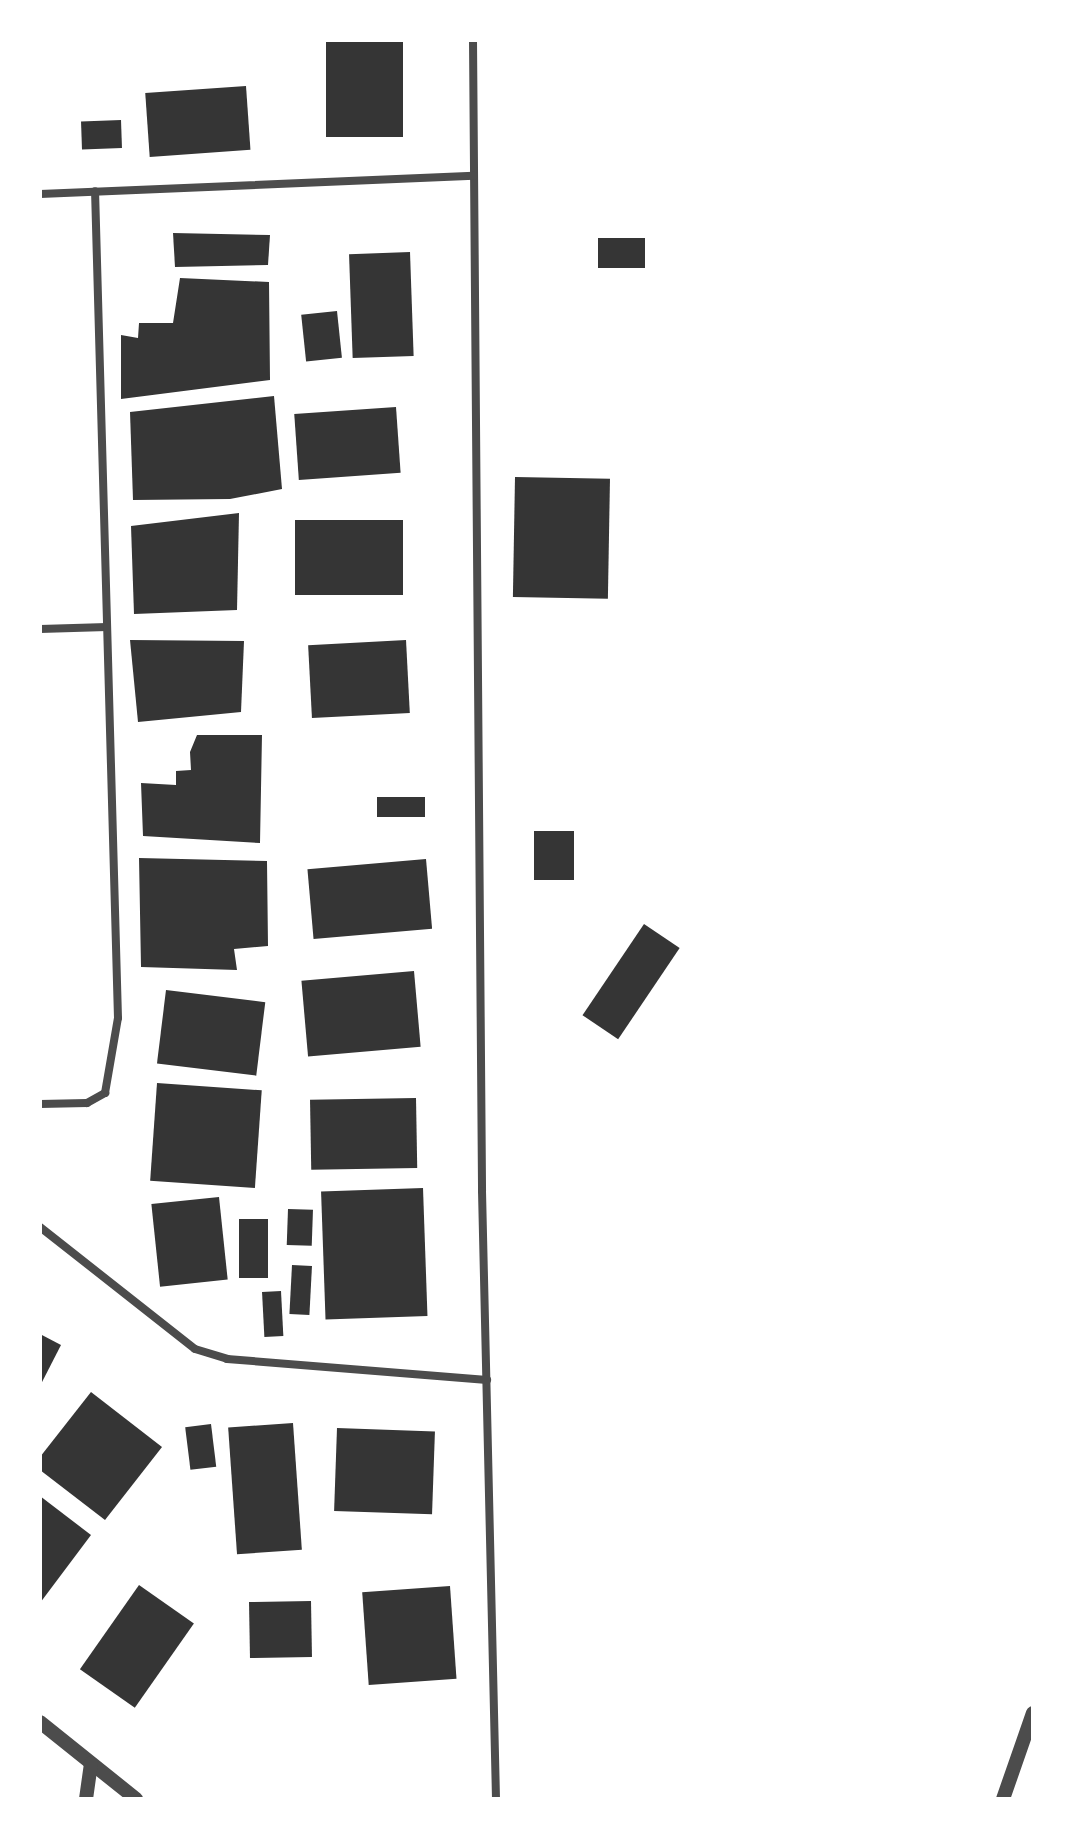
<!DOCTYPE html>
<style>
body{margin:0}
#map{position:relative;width:1073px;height:1839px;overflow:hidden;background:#fff;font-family:Barlow,sans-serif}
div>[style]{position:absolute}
.building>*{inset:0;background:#353535;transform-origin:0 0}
.minor>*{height:8px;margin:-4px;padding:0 4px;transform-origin:4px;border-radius:4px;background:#4c4c4c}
.tertiary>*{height:14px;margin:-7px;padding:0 7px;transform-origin:7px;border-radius:7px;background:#4c4c4c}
span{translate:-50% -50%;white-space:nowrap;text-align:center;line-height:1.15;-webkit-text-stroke:8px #fff;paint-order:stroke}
.frame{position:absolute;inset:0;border:42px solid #fff;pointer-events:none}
</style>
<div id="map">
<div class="building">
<div style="left:326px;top:40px;width:77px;height:97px"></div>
<div style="left:246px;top:86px;width:64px;height:101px;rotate:86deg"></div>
<div style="left:121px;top:120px;width:28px;height:40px;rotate:88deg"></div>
<div style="clip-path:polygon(173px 233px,270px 235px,268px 265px,175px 267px)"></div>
<div style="left:645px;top:238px;width:30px;height:47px;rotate:90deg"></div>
<div style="left:410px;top:252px;width:104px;height:61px;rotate:88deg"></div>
<div style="clip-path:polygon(180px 278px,269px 282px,270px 380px,121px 399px,121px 335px,138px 338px,139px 323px,173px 323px)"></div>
<div style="left:337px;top:311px;width:47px;height:36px;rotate:84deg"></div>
<div style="clip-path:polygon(274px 396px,282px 489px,230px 499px,133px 500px,130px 412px)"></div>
<div style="left:396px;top:407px;width:66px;height:102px;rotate:86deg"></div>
<div style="left:515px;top:477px;width:95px;height:120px;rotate:1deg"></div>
<div style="clip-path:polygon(239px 513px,237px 610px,134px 614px,131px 526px)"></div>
<div style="left:295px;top:520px;width:108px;height:75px"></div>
<div style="clip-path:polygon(130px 640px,244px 641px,241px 712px,138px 722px)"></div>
<div style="left:406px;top:640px;width:73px;height:98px;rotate:87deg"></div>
<div style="clip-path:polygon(197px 735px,262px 735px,260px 843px,143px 836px,141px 783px,176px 785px,176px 771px,191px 770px,190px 752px)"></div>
<div style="left:425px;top:797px;width:20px;height:48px;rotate:90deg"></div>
<div style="left:574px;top:831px;width:49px;height:40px;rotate:90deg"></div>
<div style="clip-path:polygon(139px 858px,267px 861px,268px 946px,234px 949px,237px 970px,141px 967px)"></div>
<div style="left:426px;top:859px;width:70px;height:119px;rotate:85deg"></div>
<div style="left:644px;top:924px;width:43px;height:110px;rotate:34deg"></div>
<div style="left:414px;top:971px;width:76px;height:113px;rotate:85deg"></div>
<div style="left:166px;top:990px;width:100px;height:74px;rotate:7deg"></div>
<div style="left:157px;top:1083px;width:105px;height:98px;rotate:4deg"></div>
<div style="left:416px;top:1098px;width:70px;height:106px;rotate:89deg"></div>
<div style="left:423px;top:1188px;width:128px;height:102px;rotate:88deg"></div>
<div style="left:219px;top:1197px;width:83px;height:68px;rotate:84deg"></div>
<div style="left:288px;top:1209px;width:25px;height:36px;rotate:2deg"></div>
<div style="left:239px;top:1219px;width:29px;height:59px"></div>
<div style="left:292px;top:1265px;width:20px;height:49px;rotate:3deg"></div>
<div style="left:281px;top:1291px;width:45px;height:19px;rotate:87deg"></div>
<div style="clip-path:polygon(40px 1334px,61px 1345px,40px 1386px)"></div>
<div style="clip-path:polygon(91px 1392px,162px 1447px,105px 1520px,40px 1470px,40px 1457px)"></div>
<div style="left:293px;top:1423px;width:127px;height:65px;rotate:86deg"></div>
<div style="left:211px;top:1424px;width:43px;height:26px;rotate:83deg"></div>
<div style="left:337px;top:1428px;width:98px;height:83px;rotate:2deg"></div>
<div style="clip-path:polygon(40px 1496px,91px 1535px,40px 1603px)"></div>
<div style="left:139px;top:1585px;width:67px;height:103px;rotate:35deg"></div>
<div style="left:450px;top:1586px;width:93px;height:88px;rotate:86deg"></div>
<div style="left:311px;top:1601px;width:56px;height:62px;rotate:89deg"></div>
</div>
<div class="minor">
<div style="left:473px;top:40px;width:1151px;rotate:89.55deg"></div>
<div style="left:482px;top:1191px;width:608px;rotate:88.68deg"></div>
<div style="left:40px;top:194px;width:434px;rotate:-2.4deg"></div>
<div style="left:40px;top:629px;width:67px;rotate:-1.7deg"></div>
<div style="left:40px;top:1104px;width:47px;rotate:-1.2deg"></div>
<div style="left:87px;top:1103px;width:21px;rotate:-29deg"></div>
<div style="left:105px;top:1093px;width:76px;rotate:-80.2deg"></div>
<div style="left:118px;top:1018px;width:827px;rotate:-91.59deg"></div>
<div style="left:40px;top:1227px;width:197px;rotate:38.2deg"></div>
<div style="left:195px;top:1349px;width:34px;rotate:17deg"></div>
<div style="left:227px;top:1359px;width:261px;rotate:4.6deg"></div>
</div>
<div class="tertiary">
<div style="left:40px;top:1722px;width:123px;rotate:38.7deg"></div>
<div style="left:86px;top:1799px;width:36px;rotate:-82deg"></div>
<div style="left:1003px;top:1799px;width:91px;rotate:-70.8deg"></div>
</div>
<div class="frame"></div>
</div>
